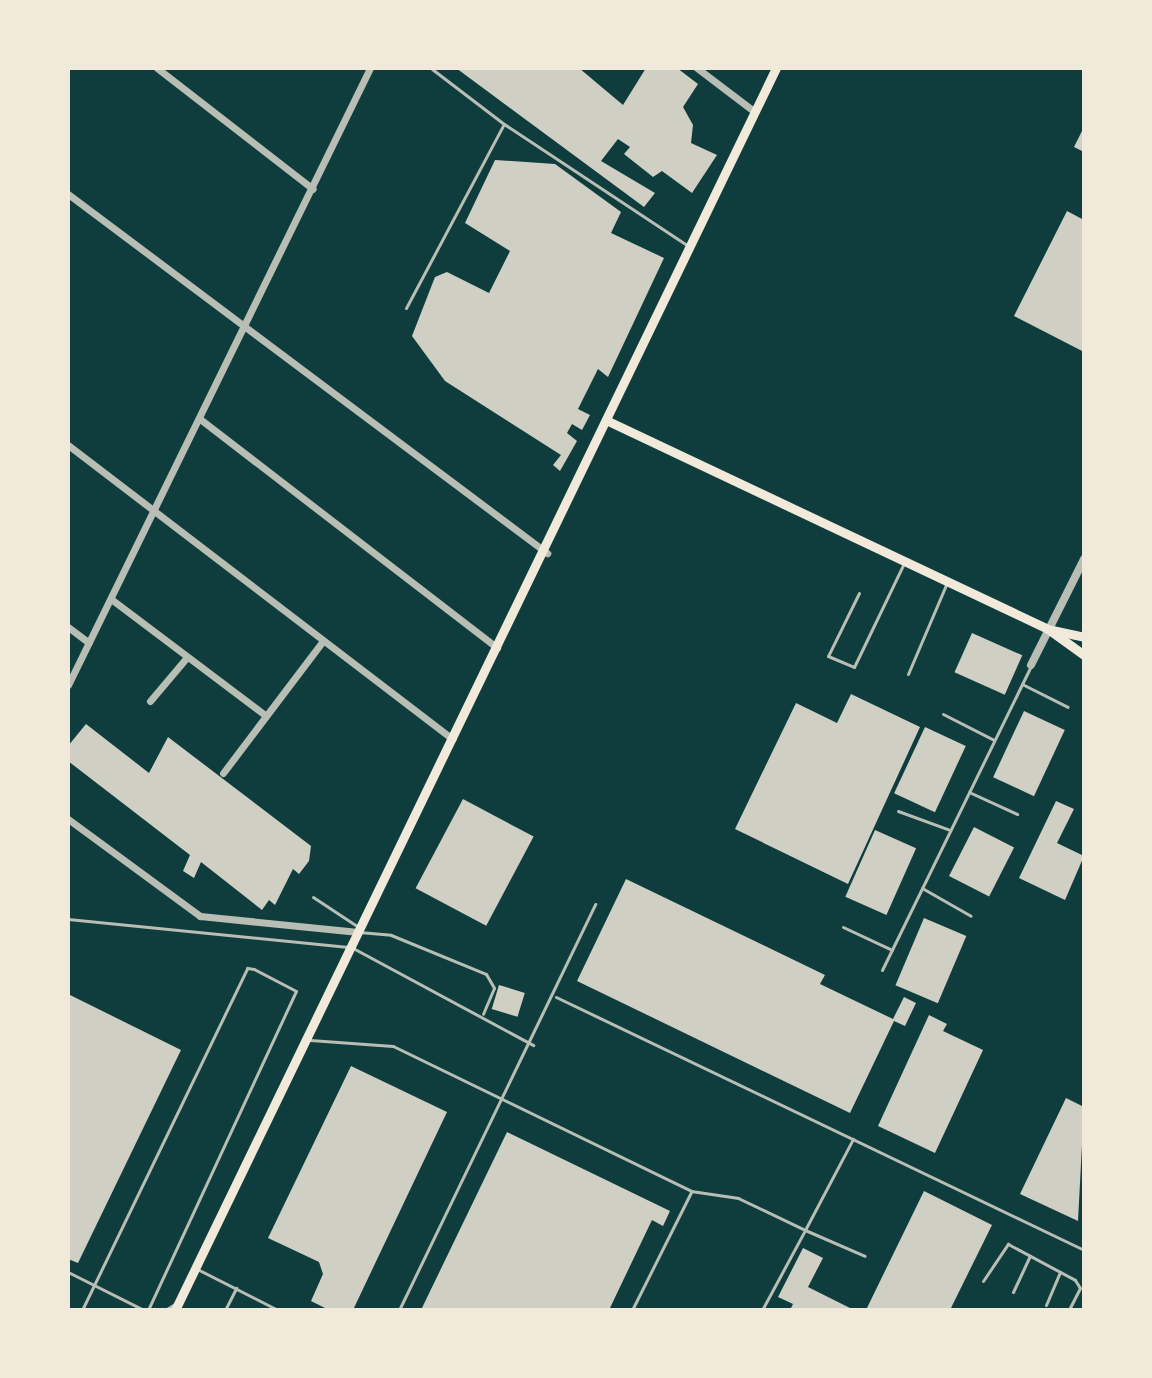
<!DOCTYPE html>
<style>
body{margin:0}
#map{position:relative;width:1152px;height:1378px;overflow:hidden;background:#0f3d3e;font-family:Arial,sans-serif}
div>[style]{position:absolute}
.building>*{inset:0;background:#cfcfc3;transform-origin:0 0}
.service>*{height:3px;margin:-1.5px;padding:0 1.5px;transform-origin:1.5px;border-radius:1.5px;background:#b8beb3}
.minor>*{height:7px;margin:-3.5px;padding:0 3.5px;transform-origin:3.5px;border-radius:3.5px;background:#b8beb3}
.tertiary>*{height:8px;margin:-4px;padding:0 4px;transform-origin:4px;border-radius:4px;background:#b8beb3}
.secondary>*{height:9px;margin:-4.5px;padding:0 4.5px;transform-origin:4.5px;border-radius:4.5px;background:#f1e9da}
span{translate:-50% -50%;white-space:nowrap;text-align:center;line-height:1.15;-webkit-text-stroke:6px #f1e9da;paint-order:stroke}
.frame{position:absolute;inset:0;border:70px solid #f1e9da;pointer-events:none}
</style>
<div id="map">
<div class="building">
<div style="clip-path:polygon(456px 68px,579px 68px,623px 105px,646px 68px,677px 68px,698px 84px,683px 107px,693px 125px,691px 143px,717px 155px,692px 193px,662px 171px,653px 177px,624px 154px,630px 147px,618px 139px,601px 161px,655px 193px,644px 207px)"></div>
<div style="clip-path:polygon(1084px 127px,1084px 152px,1074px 147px)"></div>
<div style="clip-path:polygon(495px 160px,555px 164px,621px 212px,611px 233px,664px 258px,608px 377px,598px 369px,578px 409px,590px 415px,582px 430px,572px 424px,567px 433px,577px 441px,560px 471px,553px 465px,561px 455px,445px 381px,412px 336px,435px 277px,447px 272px,489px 293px,510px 251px,465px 223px)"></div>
<div style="clip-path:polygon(1067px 211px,1084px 220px,1084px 352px,1014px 316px)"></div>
<div style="left:972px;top:633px;width:55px;height:43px;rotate:24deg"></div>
<div style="clip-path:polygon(851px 694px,920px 727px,848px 884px,735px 829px,796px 703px,837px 723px)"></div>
<div style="left:1024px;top:711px;width:45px;height:73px;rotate:25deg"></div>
<div style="clip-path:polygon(86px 724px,149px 773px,168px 737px,311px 846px,309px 861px,299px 874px,293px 869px,275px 905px,269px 900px,262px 910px,201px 862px,194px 878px,183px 871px,190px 855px,68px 761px,68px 746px)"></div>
<div style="left:925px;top:727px;width:45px;height:73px;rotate:25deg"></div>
<div style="left:463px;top:799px;width:80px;height:101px;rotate:28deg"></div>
<div style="clip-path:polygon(1056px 801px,1074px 809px,1057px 843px,1084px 856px,1065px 900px,1019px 878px)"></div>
<div style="left:974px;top:827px;width:45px;height:55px;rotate:27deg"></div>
<div style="left:875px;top:830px;width:45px;height:73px;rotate:24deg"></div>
<div style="clip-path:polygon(626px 879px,825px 975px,820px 984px,893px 1019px,904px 997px,916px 1003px,905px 1026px,894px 1021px,850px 1113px,577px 981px)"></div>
<div style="left:924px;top:918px;width:46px;height:73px;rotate:23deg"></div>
<div style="left:499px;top:985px;width:27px;height:25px;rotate:17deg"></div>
<div style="clip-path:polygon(68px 994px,181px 1050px,78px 1263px,68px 1259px)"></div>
<div style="clip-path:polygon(929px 1015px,947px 1024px,943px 1031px,983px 1050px,935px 1153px,878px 1126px)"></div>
<div style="clip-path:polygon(351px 1066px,447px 1112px,353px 1310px,329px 1310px,311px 1301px,323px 1274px,319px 1262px,268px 1238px)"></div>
<div style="clip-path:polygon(1066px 1098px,1084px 1107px,1078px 1221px,1020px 1194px)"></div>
<div style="clip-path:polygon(507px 1132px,670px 1211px,663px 1226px,652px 1220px,609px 1310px,421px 1310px)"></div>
<div style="clip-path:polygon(924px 1191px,992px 1225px,950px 1310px,866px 1310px)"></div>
<div style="clip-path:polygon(803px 1248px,823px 1258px,808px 1287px,854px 1310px,790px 1310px,793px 1304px,778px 1297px)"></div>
</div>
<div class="service">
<div style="left:432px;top:69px;width:91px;rotate:37.4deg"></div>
<div style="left:406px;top:308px;width:208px;rotate:-62deg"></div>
<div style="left:504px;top:124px;width:221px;rotate:33.5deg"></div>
<div style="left:859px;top:593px;width:70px;rotate:116.2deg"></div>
<div style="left:828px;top:656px;width:28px;rotate:23deg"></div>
<div style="left:854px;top:667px;width:113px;rotate:-64.3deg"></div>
<div style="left:908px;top:674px;width:97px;rotate:-66.9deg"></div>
<div style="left:1022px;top:684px;width:51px;rotate:26.6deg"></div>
<div style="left:943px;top:714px;width:57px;rotate:27deg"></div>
<div style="left:969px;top:792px;width:53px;rotate:24.6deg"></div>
<div style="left:898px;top:811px;width:55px;rotate:20.1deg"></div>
<div style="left:922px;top:888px;width:56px;rotate:29.7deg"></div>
<div style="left:313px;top:897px;width:53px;rotate:33.4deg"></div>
<div style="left:68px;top:919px;width:284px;rotate:5.7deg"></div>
<div style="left:351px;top:947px;width:207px;rotate:28.3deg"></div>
<div style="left:843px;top:927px;width:54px;rotate:25.1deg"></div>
<div style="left:359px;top:932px;width:32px;rotate:5deg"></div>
<div style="left:391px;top:935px;width:103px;rotate:22.3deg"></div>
<div style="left:486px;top:974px;width:16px;rotate:60deg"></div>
<div style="left:494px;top:988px;width:28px;rotate:113deg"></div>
<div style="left:882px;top:970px;width:336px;rotate:-63.9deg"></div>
<div style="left:556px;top:997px;width:585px;rotate:25.6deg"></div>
<div style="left:310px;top:1040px;width:83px;rotate:4.1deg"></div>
<div style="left:393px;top:1046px;width:331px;rotate:25.9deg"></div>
<div style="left:691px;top:1191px;width:48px;rotate:8.5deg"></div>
<div style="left:738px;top:1198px;width:74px;rotate:25.5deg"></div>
<div style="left:805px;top:1230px;width:103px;rotate:-62.2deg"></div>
<div style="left:199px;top:1270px;width:89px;rotate:26.9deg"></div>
<div style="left:68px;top:1272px;width:85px;rotate:26.6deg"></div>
<div style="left:983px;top:1281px;width:45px;rotate:-56deg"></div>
<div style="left:1008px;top:1244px;width:76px;rotate:28.2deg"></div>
<div style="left:1075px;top:1280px;width:9px;rotate:58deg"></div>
<div style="left:1080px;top:1288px;width:25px;rotate:117deg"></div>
<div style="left:1013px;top:1292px;width:40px;rotate:-65deg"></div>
<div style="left:1046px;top:1305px;width:36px;rotate:-67deg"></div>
<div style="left:82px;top:1310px;width:380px;rotate:-64.2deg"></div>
<div style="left:247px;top:968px;width:7px;rotate:8deg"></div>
<div style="left:254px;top:969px;width:47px;rotate:27.6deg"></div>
<div style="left:296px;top:991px;width:352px;rotate:114.9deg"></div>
<div style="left:165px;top:1310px;width:12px;rotate:-31deg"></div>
<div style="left:225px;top:1310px;width:25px;rotate:-63deg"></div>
<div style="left:399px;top:1310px;width:451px;rotate:-64.2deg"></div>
<div style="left:632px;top:1310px;width:132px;rotate:-63.4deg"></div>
<div style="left:762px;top:1310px;width:91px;rotate:-61.7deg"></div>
<div style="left:805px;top:1230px;width:65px;rotate:23.4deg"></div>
</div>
<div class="minor">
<div style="left:157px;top:68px;width:197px;rotate:37.8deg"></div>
<div style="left:697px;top:68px;width:73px;rotate:37.2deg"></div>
<div style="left:68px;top:194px;width:599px;rotate:36.85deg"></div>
<div style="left:200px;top:419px;width:375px;rotate:37.6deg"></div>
<div style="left:68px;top:445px;width:484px;rotate:37.4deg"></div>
<div style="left:111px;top:599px;width:194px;rotate:37deg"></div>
<div style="left:68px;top:627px;width:26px;rotate:37deg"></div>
<div style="left:68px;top:685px;width:687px;rotate:-63.92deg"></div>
<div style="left:150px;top:701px;width:57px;rotate:-49.9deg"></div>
<div style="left:223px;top:773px;width:166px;rotate:-52.9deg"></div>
<div style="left:68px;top:819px;width:164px;rotate:36.3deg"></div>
<div style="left:200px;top:916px;width:159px;rotate:5.8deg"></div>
</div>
<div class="tertiary">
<div style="left:1031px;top:665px;width:119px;rotate:-63.4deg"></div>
</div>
<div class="secondary">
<div style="left:608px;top:421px;width:487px;rotate:25.3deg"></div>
<div style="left:1048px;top:629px;width:44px;rotate:35.8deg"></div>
<div style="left:1052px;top:630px;width:33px;rotate:12deg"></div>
<div style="left:175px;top:1310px;width:1380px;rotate:-64.18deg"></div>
</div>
<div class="frame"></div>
</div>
